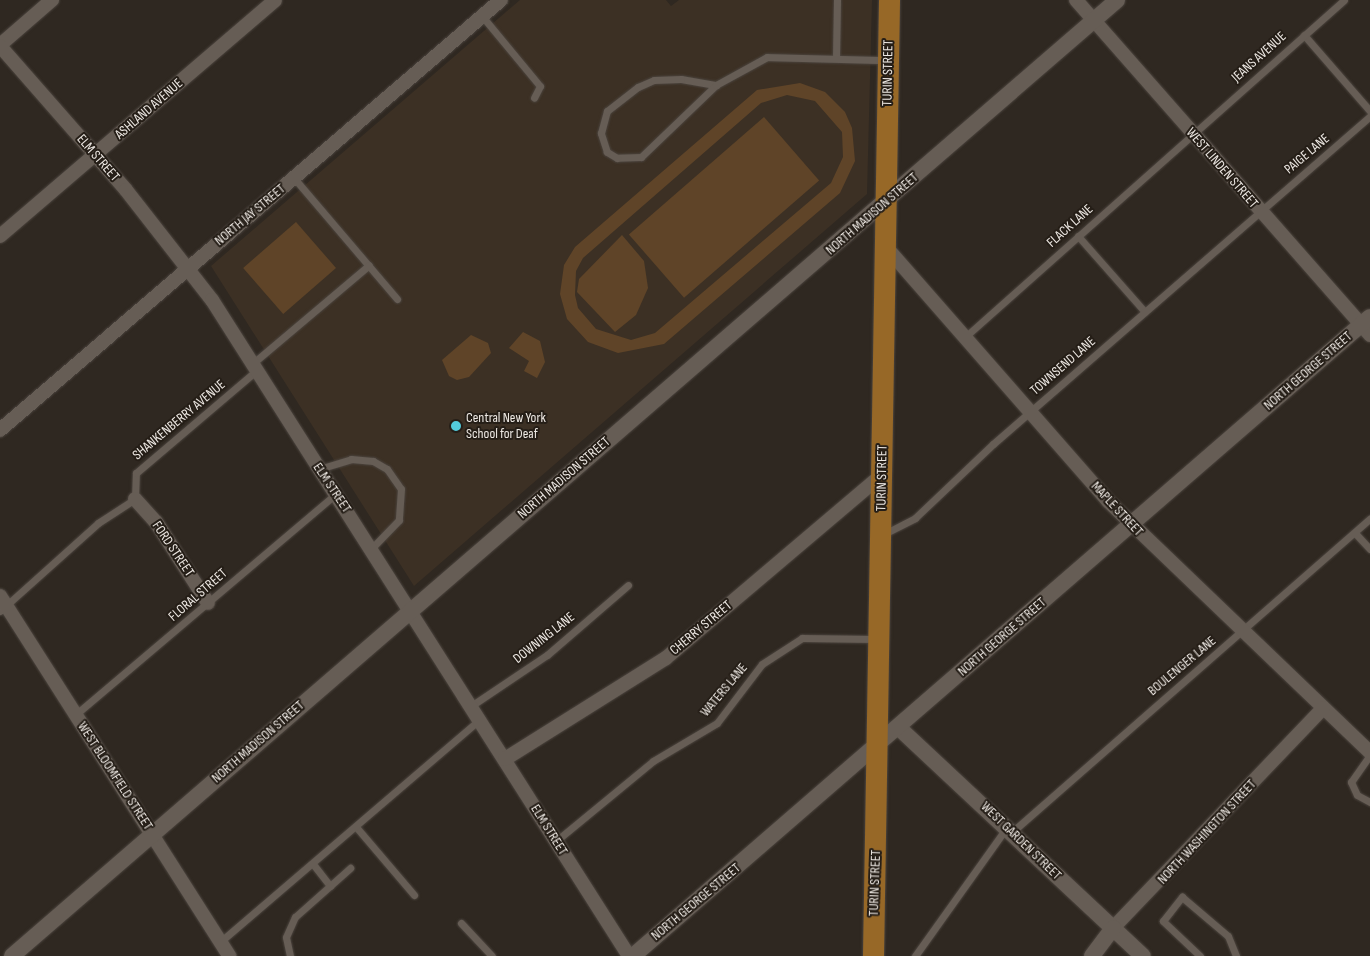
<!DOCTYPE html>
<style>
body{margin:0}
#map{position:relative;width:1370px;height:956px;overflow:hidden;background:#2f2821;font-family:"Sofia Sans Condensed",sans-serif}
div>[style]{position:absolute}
.built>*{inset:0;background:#3c3024}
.green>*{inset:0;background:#5f4428;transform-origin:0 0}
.roads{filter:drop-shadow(0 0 1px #4b443e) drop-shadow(0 0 1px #4b443e)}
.service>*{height:7px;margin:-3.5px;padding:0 3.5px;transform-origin:3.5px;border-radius:3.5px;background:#665d55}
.minor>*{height:14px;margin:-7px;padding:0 7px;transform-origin:7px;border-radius:7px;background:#665d55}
.tertiary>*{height:16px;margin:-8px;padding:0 8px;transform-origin:8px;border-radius:8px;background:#665d55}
.primary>*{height:21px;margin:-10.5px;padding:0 10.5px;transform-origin:10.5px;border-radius:10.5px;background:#976827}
.dots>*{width:14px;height:14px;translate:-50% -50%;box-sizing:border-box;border:2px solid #251e17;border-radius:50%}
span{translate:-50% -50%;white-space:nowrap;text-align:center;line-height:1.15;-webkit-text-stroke:4px #251e17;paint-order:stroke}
.street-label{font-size:14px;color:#eee9e4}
.poi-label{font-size:14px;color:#eee9e4}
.left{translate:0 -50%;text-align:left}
</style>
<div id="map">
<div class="built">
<div style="clip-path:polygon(520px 0,666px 0,671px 6px,679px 0,872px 0,867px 194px,414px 586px,211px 266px)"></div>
</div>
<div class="green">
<div style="clip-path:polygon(evenodd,800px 83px,825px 92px,845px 112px,852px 128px,855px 161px,840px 193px,664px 344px,618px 353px,588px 342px,567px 319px,560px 294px,564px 265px,575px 247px,757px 90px,800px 83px,787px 95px,815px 101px,842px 132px,843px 157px,831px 183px,655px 333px,631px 340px,596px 329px,578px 308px,575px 295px,576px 271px,583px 258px,761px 103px,787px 95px)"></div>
<div style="left:764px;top:117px;width:84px;height:179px;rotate:49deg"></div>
<div style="left:296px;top:222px;width:61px;height:70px;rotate:49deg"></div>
<div style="clip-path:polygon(622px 235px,644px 261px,648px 288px,636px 315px,615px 332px,577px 292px,579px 279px)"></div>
<div style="clip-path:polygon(523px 332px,540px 341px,545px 362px,537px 378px,524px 371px,529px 361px,509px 348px)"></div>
<div style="clip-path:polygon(471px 335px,488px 343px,491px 353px,469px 377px,457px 380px,449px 376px,442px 360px)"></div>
</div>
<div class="roads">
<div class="service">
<div style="left:482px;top:16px;width:91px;rotate:50.4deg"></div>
<div style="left:540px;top:86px;width:13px;rotate:117deg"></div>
<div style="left:1304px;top:35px;width:101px;rotate:49deg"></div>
<div style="left:836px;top:58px;width:58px;rotate:-89deg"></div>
<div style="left:681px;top:79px;width:36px;rotate:10deg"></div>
<div style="left:716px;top:85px;width:104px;rotate:136.2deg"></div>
<div style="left:641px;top:157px;width:24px;rotate:178deg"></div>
<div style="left:617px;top:158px;width:12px;rotate:-149deg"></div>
<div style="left:607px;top:152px;width:20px;rotate:-108deg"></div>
<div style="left:601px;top:133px;width:23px;rotate:-75deg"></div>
<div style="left:607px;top:111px;width:39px;rotate:-38deg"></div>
<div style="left:638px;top:87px;width:17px;rotate:-24deg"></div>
<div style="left:654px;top:80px;width:27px;rotate:-2deg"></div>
<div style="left:716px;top:85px;width:58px;rotate:-28.8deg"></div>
<div style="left:767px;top:57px;width:118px;rotate:1.5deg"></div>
<div style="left:294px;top:178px;width:159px;rotate:49.6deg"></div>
<div style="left:1078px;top:236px;width:101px;rotate:48.6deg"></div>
<div style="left:965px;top:337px;width:507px;rotate:-41.64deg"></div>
<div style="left:252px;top:364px;width:153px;rotate:-40.2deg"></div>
<div style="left:319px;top:469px;width:34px;rotate:-17deg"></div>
<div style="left:351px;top:459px;width:22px;rotate:5deg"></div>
<div style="left:373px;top:461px;width:16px;rotate:30deg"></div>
<div style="left:387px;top:469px;width:24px;rotate:55deg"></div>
<div style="left:401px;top:489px;width:31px;rotate:94deg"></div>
<div style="left:399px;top:520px;width:39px;rotate:134deg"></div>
<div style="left:1355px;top:533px;width:22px;rotate:47deg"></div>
<div style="left:884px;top:534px;width:35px;rotate:-27deg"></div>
<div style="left:915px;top:518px;width:108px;rotate:-43.5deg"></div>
<div style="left:993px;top:444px;width:500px;rotate:-41deg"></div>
<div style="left:0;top:611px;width:132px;rotate:-41.9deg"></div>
<div style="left:98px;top:523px;width:44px;rotate:-33deg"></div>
<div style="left:135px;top:499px;width:26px;rotate:-88deg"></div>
<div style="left:136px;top:473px;width:157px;rotate:-40.4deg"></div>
<div style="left:471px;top:706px;width:92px;rotate:-33.9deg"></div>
<div style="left:547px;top:655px;width:107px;rotate:-40.8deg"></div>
<div style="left:75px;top:715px;width:342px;rotate:-40.3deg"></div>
<div style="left:1370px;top:755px;width:33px;rotate:125deg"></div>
<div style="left:1351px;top:782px;width:14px;rotate:65deg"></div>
<div style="left:1357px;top:795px;width:15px;rotate:28deg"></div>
<div style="left:357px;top:828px;width:88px;rotate:49.6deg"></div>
<div style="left:1012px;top:832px;width:476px;rotate:-41.2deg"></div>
<div style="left:556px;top:841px;width:126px;rotate:-39.5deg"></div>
<div style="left:653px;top:761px;width:74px;rotate:-30.7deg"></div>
<div style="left:717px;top:723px;width:74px;rotate:-52.7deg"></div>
<div style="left:762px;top:664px;width:48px;rotate:-33deg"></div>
<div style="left:802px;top:638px;width:73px;rotate:0.8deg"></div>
<div style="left:313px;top:864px;width:28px;rotate:52deg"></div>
<div style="left:461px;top:923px;width:45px;rotate:46.8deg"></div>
<div style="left:220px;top:942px;width:341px;rotate:-40.6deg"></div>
<div style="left:290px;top:956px;width:19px;rotate:-102deg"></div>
<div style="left:286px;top:937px;width:22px;rotate:-66deg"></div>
<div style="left:295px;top:917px;width:74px;rotate:-41.7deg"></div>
<div style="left:915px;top:956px;width:158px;rotate:-54.5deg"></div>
<div style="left:1200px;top:956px;width:51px;rotate:-136.6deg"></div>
<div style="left:1163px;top:921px;width:31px;rotate:-52deg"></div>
<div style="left:1182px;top:897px;width:60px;rotate:40.3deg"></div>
<div style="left:1228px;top:936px;width:22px;rotate:68deg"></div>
</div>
<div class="minor">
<div style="left:1076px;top:0;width:446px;rotate:48.7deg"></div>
<div style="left:0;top:45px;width:69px;rotate:-40.9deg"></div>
<div style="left:0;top:46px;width:191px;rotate:48.8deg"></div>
<div style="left:126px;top:190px;width:140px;rotate:52deg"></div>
<div style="left:212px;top:300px;width:777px;rotate:57.56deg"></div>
<div style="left:0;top:236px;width:362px;rotate:-40.6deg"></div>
<div style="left:885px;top:246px;width:339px;rotate:48.8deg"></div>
<div style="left:1108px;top:501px;width:363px;rotate:43.8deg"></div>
<div style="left:0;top:430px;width:660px;rotate:-40.64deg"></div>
<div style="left:135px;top:499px;width:31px;rotate:48deg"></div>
<div style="left:156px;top:522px;width:96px;rotate:57.3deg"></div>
<div style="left:0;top:596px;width:427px;rotate:57.5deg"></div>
<div style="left:505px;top:759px;width:190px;rotate:-32.1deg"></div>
<div style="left:666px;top:658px;width:283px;rotate:-40.3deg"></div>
<div style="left:1113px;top:928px;width:304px;rotate:-46.3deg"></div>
</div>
<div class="tertiary">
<div style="left:898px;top:727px;width:335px;rotate:43.1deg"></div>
<div style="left:12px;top:956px;width:1461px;rotate:-40.86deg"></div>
<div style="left:633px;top:956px;width:975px;rotate:-40.93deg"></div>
<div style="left:1092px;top:956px;width:35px;rotate:-53deg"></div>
</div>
<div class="primary">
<div style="left:873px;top:956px;width:956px;rotate:-89.04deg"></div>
</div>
</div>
<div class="dots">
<div style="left:456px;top:426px;background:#53cbdb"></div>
</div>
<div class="street-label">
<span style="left:1259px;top:57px;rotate:-42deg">JEANS AVENUE</span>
<span style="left:888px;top:73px;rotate:-89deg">TURIN STREET</span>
<span style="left:149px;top:109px;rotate:-41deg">ASHLAND AVENUE</span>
<span style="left:1307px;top:154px;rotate:-40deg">PAIGE LANE</span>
<span style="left:98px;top:158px;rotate:49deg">ELM STREET</span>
<span style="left:1222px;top:168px;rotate:49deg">WEST LINDEN STREET</span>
<span style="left:872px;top:214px;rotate:-41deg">NORTH MADISON STREET</span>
<span style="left:250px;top:215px;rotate:-40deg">NORTH JAY STREET</span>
<span style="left:1070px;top:226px;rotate:-42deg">FLACK LANE</span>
<span style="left:1063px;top:366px;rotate:-41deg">TOWNSEND LANE</span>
<span style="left:1308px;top:371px;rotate:-41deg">NORTH GEORGE STREET</span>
<span style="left:179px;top:420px;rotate:-40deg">SHANKENBERRY AVENUE</span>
<span style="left:564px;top:478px;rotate:-41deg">NORTH MADISON STREET</span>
<span style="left:882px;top:478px;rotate:-89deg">TURIN STREET</span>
<span style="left:332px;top:488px;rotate:56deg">ELM STREET</span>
<span style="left:1117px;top:509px;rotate:47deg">MAPLE STREET</span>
<span style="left:173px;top:549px;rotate:56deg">FORD STREET</span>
<span style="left:198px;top:595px;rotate:-41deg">FLORAL STREET</span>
<span style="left:701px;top:628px;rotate:-40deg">CHERRY STREET</span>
<span style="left:1002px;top:637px;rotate:-41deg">NORTH GEORGE STREET</span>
<span style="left:544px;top:638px;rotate:-38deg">DOWNING LANE</span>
<span style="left:1182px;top:666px;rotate:-40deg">BOULENGER LANE</span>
<span style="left:724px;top:690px;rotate:-50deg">WATERS LANE</span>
<span style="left:258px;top:742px;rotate:-41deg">NORTH MADISON STREET</span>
<span style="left:115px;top:776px;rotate:57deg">WEST BLOOMFIELD STREET</span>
<span style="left:549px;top:830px;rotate:58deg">ELM STREET</span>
<span style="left:1207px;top:832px;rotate:-47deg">NORTH WASHINGTON STREET</span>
<span style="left:1021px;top:841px;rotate:44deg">WEST GARDEN STREET</span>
<span style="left:875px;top:883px;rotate:-88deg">TURIN STREET</span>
<span style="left:696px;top:902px;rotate:-40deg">NORTH GEORGE STREET</span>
</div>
<div class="poi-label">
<span class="left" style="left:466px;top:426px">Central New York<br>School for Deaf</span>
</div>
</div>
